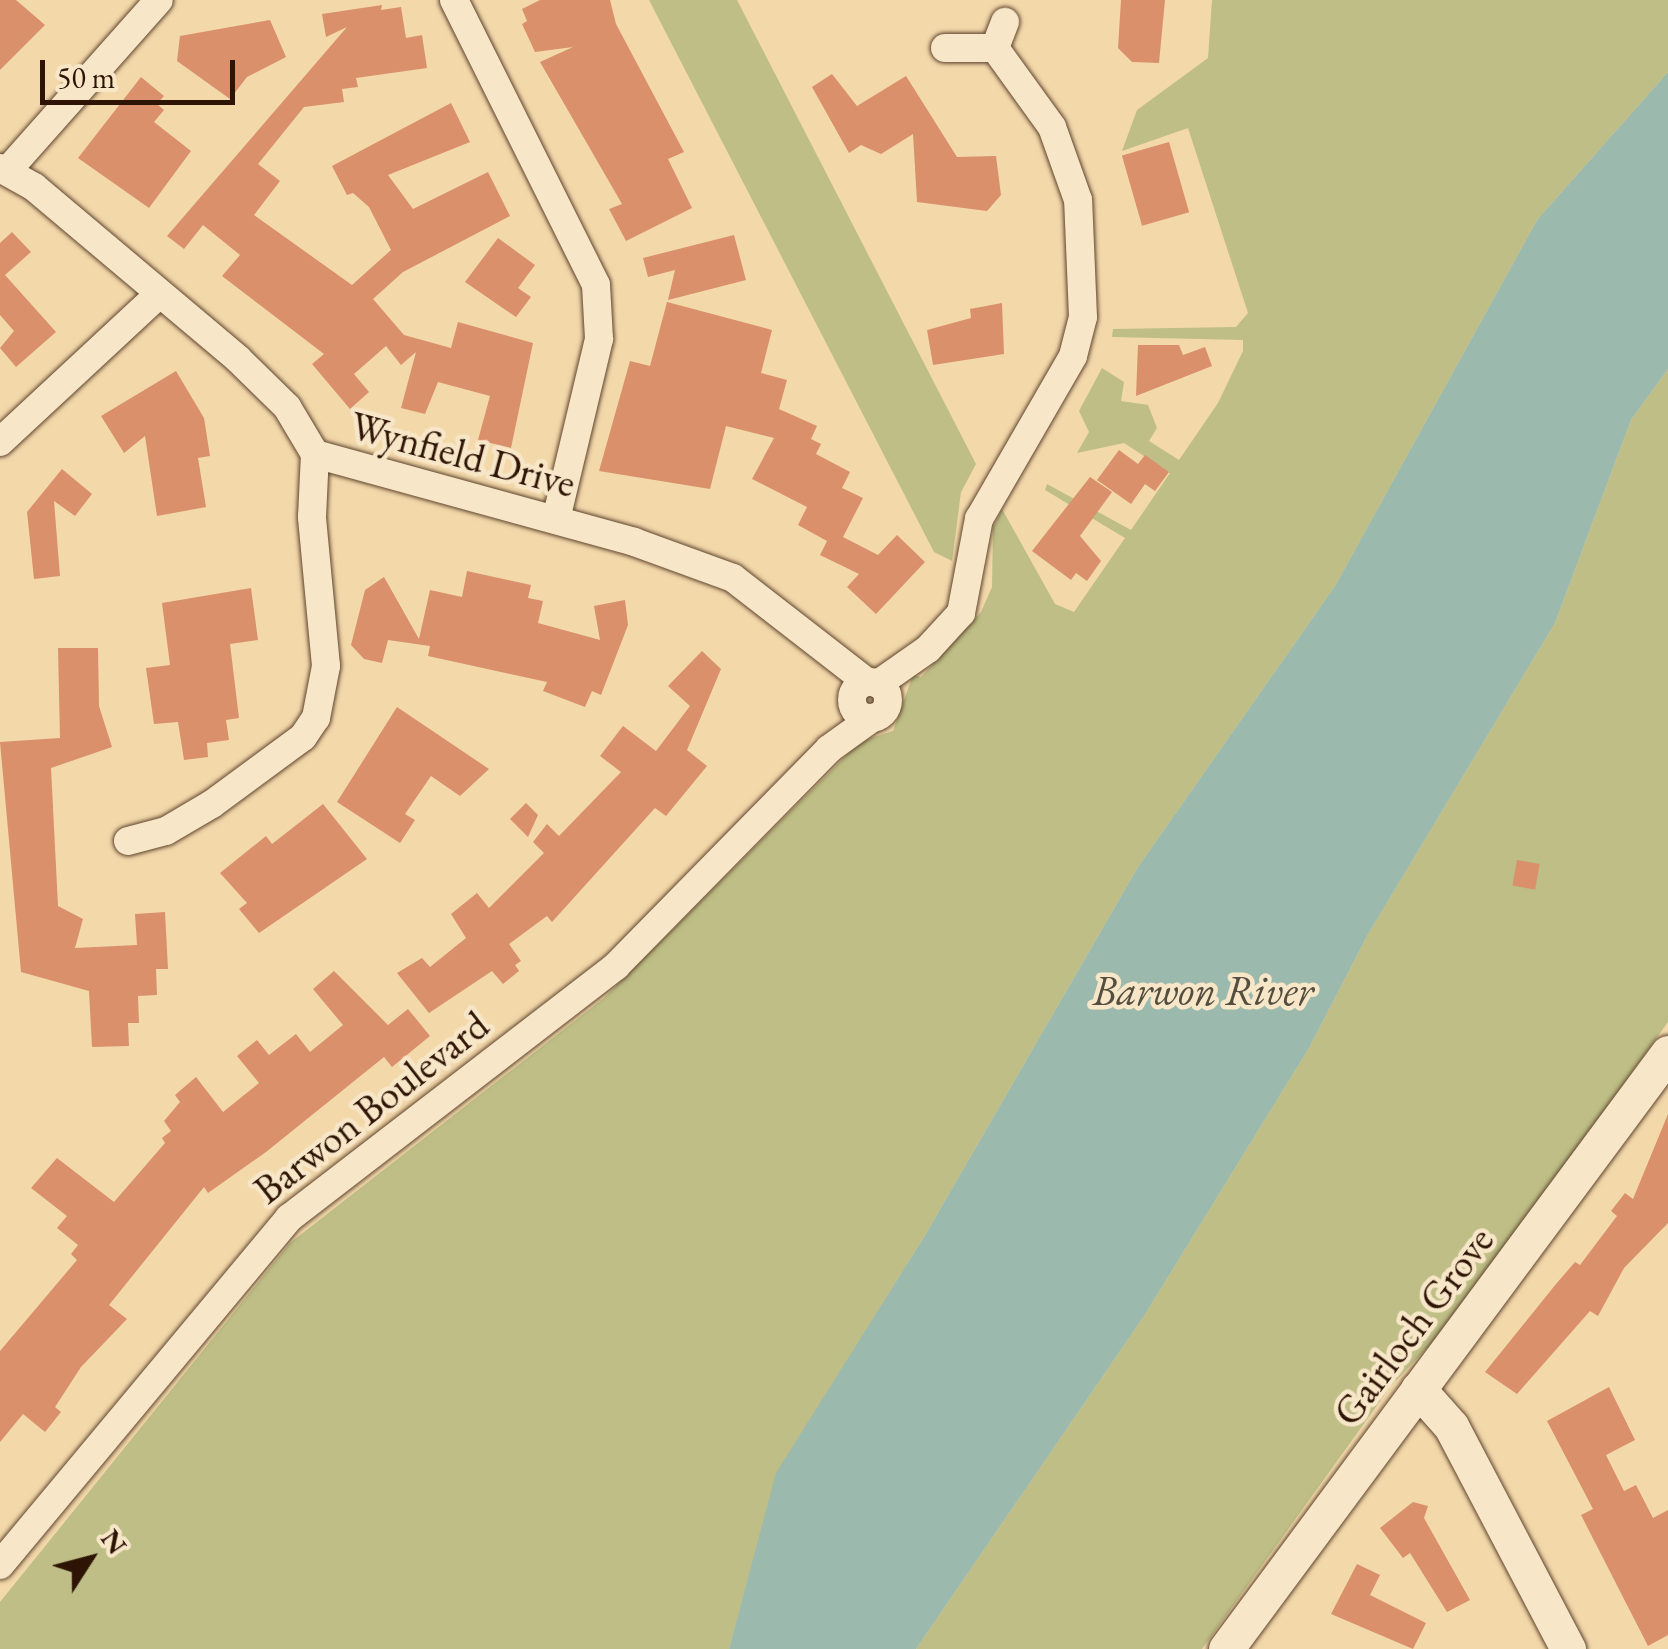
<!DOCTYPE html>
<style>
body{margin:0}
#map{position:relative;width:1668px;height:1649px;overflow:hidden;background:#f3d8aa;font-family:"EB Garamond",serif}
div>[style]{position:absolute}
.green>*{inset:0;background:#bebe86}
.water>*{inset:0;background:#9bb9ac}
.building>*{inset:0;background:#d9906b;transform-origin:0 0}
.roads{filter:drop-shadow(0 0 2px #5f452e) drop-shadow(0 0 2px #5f452e)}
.minor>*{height:28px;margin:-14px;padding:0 14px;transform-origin:14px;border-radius:14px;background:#f7e6c8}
.minor>.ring{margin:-14px;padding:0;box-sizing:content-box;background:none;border:28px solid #f7e6c8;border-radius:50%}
.tertiary>*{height:35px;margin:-17.5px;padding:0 17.5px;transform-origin:17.5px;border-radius:17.5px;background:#f7e6c8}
span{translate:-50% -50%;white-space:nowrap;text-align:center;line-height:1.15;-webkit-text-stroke:9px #f7e6c8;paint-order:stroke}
.street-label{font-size:40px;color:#2e1404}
.water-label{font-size:42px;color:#544e3f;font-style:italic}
.north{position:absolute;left:40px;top:1509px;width:100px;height:100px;-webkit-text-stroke:8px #f7e6c8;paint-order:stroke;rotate:54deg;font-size:28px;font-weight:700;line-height:40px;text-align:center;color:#2e1404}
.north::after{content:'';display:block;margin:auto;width:35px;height:45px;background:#2e1404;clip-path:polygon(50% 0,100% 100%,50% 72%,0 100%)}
.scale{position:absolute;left:40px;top:60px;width:195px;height:45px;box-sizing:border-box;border:5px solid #2e1404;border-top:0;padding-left:12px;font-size:30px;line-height:35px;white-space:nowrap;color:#2e1404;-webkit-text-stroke:8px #f7e6c8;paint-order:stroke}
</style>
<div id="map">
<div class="green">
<div style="clip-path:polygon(649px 0,737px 0,976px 464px,961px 492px,952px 561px,934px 552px)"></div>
<div style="clip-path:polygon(1212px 0,1668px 0,1668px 72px,1537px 220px,1335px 586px,1138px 867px,924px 1237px,777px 1473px,729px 1649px,0 1649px,0 1602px,290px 1243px,604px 998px,861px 741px,893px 731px,913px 675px,921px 677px,981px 612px,992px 587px,993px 528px,1002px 509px,1055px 604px,1074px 612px,1125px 538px,1045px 490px,1047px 484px,1131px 530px,1170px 473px,1124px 443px,1077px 453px,1089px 432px,1079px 411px,1102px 368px,1124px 382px,1121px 401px,1148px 405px,1157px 428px,1149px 441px,1179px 460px,1218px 403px,1243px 351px,1243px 340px,1112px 337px,1113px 329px,1236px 327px,1248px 313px,1188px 128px,1122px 151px,1137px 110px,1208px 58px)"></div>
<div style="clip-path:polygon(1668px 369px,1668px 1022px,1457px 1316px,1391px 1386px,1202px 1649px,916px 1649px,1144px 1316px,1309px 1048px,1367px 936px,1555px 623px,1631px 420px)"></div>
</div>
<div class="water">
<div style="clip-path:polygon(1668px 72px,1668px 369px,1631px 420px,1555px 623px,1367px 936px,1309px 1048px,1144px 1316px,916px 1649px,729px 1649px,776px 1473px,924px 1237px,1138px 867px,1335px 586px,1537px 220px)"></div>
</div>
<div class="building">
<div style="clip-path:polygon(0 0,16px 0,45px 25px,0 70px)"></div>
<div style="clip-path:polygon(540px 0,610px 0,616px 24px,684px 152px,668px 159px,692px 208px,626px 241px,609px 209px,622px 204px,540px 62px,573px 47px,535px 52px,522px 24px,527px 21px,522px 9px)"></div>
<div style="clip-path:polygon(1121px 0,1165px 0,1159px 63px,1132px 62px,1118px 48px)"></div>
<div style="clip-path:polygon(382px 5px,381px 10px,401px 7px,406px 38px,422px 35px,427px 68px,356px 78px,358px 87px,342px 89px,344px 102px,304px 107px,258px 164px,280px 181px,254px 215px,352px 285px,391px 250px,369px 207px,353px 193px,347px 195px,332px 166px,451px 103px,470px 142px,388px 175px,413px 209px,488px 172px,510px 216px,403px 272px,373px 299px,404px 335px,451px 348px,458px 322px,533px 343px,511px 448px,478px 440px,490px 396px,438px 382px,425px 414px,401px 408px,416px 352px,401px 365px,386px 346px,354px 374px,369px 392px,350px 409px,312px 364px,324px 354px,222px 276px,240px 255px,203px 225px,184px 249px,167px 236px,347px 27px,326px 37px,322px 14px)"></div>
<div style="clip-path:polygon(270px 20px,286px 57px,247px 77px,230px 99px,177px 61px,180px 36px)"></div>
<div style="clip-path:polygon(832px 74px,857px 106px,906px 76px,957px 157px,996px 156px,1001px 195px,987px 211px,917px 202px,913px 134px,881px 154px,861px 145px,849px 153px,812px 87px)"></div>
<div style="clip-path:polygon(141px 77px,164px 96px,157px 104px,164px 110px,154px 122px,191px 151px,149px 208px,78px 158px)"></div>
<div style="left:1169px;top:142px;width:73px;height:49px;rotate:74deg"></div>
<div style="clip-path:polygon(12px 232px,31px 252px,5px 275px,56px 332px,16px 367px,0 348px,14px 331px,0 315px,0 243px)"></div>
<div style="clip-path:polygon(734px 235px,746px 280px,668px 300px,675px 270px,648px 277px,643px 258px)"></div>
<div style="clip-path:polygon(498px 238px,535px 265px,518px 288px,531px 297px,516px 317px,465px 282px)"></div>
<div style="clip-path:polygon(667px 302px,772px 330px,761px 373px,787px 380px,779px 409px,817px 426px,811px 439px,821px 444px,816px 454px,850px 472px,842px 488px,863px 498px,843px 537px,878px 555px,897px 535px,925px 562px,876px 614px,847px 587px,859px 574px,820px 555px,827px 541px,798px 525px,807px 507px,752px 479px,774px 438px,726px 426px,710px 489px,599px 471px,630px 361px,650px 366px)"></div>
<div style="clip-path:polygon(1002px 303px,1004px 354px,933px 365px,927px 330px,971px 318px,970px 309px)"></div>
<div style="clip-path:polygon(1138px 345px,1179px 345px,1183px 355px,1205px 347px,1212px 366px,1136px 396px)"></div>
<div style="clip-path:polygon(176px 371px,204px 418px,210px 456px,198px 458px,206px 507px,157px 516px,145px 436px,124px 453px,101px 416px)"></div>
<div style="clip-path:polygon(1119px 450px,1138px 464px,1145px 455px,1169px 472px,1155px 491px,1145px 484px,1131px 504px,1097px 480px)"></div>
<div style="clip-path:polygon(62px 469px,92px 494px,75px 516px,54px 501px,60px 576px,34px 579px,27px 512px)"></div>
<div style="clip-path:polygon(1090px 477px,1112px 492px,1080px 536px,1101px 561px,1087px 581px,1076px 573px,1071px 580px,1032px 551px)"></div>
<div style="clip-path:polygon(467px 571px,531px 585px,528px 598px,543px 601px,538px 623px,600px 640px,594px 606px,625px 600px,628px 625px,601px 695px,592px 691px,585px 707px,543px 691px,547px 682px,428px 656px,430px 646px,388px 640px,382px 663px,364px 659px,351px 645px,365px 590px,384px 577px,419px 639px,430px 590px,462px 597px)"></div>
<div style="clip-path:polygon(251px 588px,258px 640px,230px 644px,239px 718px,226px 720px,229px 740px,207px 743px,208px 757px,184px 760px,178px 722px,154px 724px,146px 668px,170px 665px,162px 603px)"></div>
<div style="clip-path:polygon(58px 648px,98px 648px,99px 706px,112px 747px,51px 768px,58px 906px,83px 919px,75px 948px,137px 945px,135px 914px,165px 912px,168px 969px,156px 969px,157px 995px,138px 996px,139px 1023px,128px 1023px,129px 1046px,92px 1047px,89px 991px,21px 972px,0 742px,60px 738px)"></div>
<div style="clip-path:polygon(702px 651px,721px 669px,687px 750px,707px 766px,666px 816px,655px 808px,552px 922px,547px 916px,509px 944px,521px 961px,515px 965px,519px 971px,503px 984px,492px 971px,429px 1013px,397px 973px,422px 958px,430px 967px,466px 938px,451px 914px,477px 893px,489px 908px,544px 853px,533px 842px,547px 824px,559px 836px,621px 772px,600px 756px,623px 726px,656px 751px,690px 706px,668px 686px)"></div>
<div style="clip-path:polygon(397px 707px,489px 769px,460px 796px,431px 776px,405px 814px,415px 820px,400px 843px,337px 802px)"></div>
<div style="clip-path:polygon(526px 803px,538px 815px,528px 837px,510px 819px)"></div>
<div style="clip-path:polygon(323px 804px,367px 859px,259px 933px,239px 909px,247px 903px,220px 873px,266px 836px,272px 844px)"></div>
<div style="left:1517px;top:860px;width:23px;height:26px;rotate:10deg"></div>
<div style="clip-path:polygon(334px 971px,388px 1025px,408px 1009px,430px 1036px,392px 1067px,384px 1057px,266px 1152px,208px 1193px,204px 1187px,109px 1305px,127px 1319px,81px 1367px,55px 1407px,61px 1412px,45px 1432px,23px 1414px,0 1442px,0 1351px,77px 1260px,71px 1254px,78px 1245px,57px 1228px,67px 1216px,31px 1188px,57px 1158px,114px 1202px,165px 1143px,162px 1138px,171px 1131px,164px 1121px,180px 1102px,175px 1095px,196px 1077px,223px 1112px,259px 1083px,237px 1056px,257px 1040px,269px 1055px,296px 1034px,310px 1052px,343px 1025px,313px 989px)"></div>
<div style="clip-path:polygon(1668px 1114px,1668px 1223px,1624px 1268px,1598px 1316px,1590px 1311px,1517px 1394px,1485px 1372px,1556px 1284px,1575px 1262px,1580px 1265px,1617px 1216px,1611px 1211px,1625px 1193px,1633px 1199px)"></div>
<div style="clip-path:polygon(1609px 1387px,1635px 1440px,1606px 1455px,1624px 1491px,1636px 1485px,1653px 1518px,1668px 1510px,1668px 1635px,1648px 1646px,1581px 1515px,1593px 1509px,1547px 1421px)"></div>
<div style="clip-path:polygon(1413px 1502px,1428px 1506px,1424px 1518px,1470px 1600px,1447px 1612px,1410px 1553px,1403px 1558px,1380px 1528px)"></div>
<div style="clip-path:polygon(1357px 1564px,1380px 1575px,1370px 1595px,1426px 1623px,1413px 1649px,1331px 1614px)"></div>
</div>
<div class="roads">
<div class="minor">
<div style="left:454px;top:0;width:318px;rotate:63.5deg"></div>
<div style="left:596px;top:285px;width:54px;rotate:86.8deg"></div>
<div style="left:599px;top:339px;width:186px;rotate:103.4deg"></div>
<div style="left:995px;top:48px;width:28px;rotate:-69deg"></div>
<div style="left:0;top:168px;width:39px;rotate:29deg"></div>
<div style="left:34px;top:187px;width:267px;rotate:40.1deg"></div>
<div style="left:238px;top:359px;width:69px;rotate:44.4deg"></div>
<div style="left:287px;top:407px;width:55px;rotate:59.2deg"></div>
<div style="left:315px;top:454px;width:331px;rotate:15.4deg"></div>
<div style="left:634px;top:542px;width:105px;rotate:20deg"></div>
<div style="left:733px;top:578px;width:170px;rotate:37.8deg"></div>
<div style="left:8px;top:170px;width:227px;rotate:-48.4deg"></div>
<div style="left:0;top:442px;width:217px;rotate:-42.9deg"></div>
<div class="ring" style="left:852px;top:682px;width:8px;height:8px"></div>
<div style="left:878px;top:684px;width:61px;rotate:-35deg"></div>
<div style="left:928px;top:649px;width:49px;rotate:-47.5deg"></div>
<div style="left:961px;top:613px;width:96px;rotate:-79.2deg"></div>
<div style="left:979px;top:519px;width:188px;rotate:-60deg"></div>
<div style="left:1073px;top:356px;width:40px;rotate:-75.6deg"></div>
<div style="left:1083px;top:317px;width:117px;rotate:-92.4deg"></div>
<div style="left:1078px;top:200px;width:77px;rotate:-109.6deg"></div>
<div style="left:1052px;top:127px;width:97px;rotate:-125.8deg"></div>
<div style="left:995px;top:48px;width:50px;rotate:180deg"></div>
<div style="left:128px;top:841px;width:39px;rotate:-15deg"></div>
<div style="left:166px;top:831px;width:53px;rotate:-30.4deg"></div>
<div style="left:212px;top:804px;width:113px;rotate:-36.4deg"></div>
<div style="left:303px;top:737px;width:23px;rotate:-56deg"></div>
<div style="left:316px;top:718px;width:53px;rotate:-79.1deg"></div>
<div style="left:326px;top:666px;width:150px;rotate:-95.4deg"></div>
<div style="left:312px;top:517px;width:63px;rotate:-87.3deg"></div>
<div style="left:0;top:1565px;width:452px;rotate:-50.2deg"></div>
<div style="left:289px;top:1218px;width:413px;rotate:-37.6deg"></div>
<div style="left:616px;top:966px;width:304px;rotate:-45.5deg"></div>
<div style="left:829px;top:749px;width:53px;rotate:-35.8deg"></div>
</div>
<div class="tertiary">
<div style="left:1418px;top:1389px;width:50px;rotate:48.3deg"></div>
<div style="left:1451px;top:1426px;width:252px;rotate:62.3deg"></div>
<div style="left:1226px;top:1649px;width:742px;rotate:-53.44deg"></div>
</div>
</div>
<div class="street-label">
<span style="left:463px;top:454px;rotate:15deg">Wynfield Drive</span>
<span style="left:371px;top:1107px;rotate:-38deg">Barwon Boulevard</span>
<span style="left:1413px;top:1326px;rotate:-53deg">Gairloch Grove</span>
</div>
<div class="water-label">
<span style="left:1203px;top:991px">Barwon River</span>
</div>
<div class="north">N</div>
<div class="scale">50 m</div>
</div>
